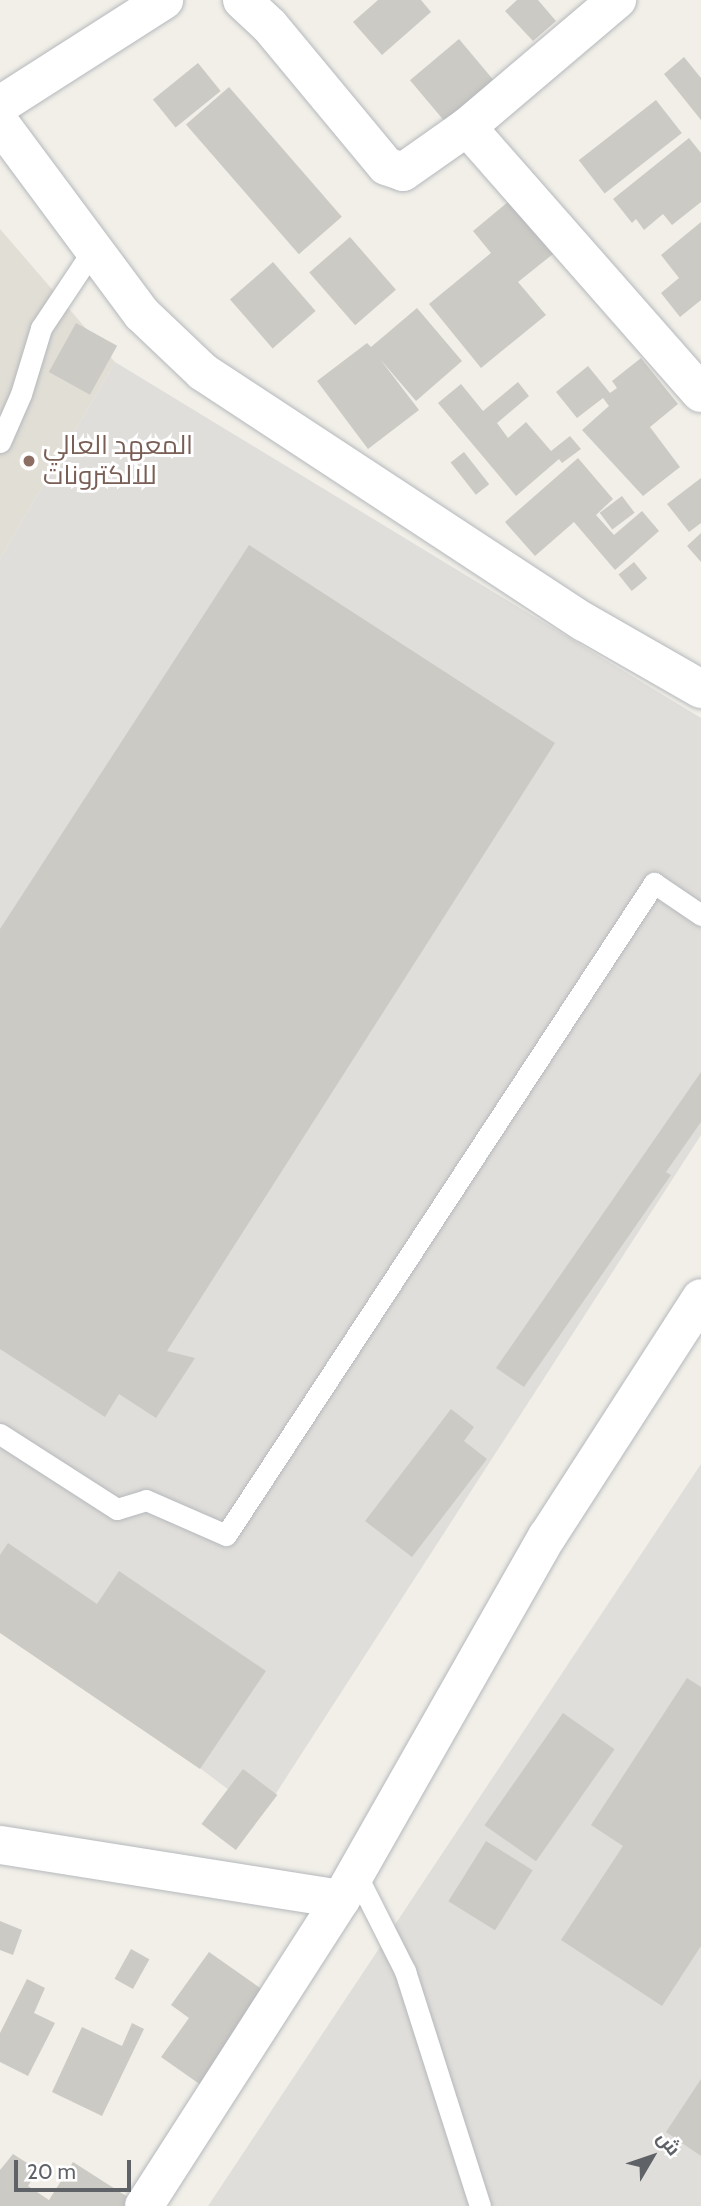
<!DOCTYPE html>
<meta charset="utf-8">
<style>
body{margin:0}
#map{position:relative;width:701px;height:2206px;overflow:hidden;background:#f1efe8;font-family:Cabin,Cairo,sans-serif}
div>[style]{position:absolute}
.industrial>*{inset:0;background:#e0deda}
.education>*{inset:0;background:#e1ded6}
.building>*{inset:0;background:#cccac5;transform-origin:0 0}
.roads{filter:drop-shadow(0 0 2px #b5b8bc) drop-shadow(0 0 2px #b5b8bc)}
.lane>*{height:21px;margin:-10.5px;padding:0 10.5px;transform-origin:10.5px;border-radius:10.5px;background:#fff}
.street>*{height:38px;margin:-19px;padding:0 19px;transform-origin:19px;border-radius:19px;background:#fff}
.dots>*{width:19px;height:19px;translate:-50% -50%;box-sizing:border-box;border:4px solid #fff;border-radius:50%}
span{translate:-50% -50%;white-space:nowrap;text-align:center;line-height:1.15;-webkit-text-stroke:6px #fff;paint-order:stroke}
.education-label{font-size:26px;color:#785e54}
.left{translate:0 -50%;text-align:left}
.north{position:absolute;left:617px;top:2122px;width:70px;height:70px;-webkit-text-stroke:5px #fff;paint-order:stroke;rotate:51deg;font-size:19px;font-weight:700;line-height:28px;text-align:center;color:#5f6368}
.north::after{content:'';display:block;margin:auto;width:24px;height:32px;background:#5f6368;clip-path:polygon(50% 0,100% 100%,50% 72%,0 100%)}
.scale{position:absolute;left:14px;top:2160px;width:117px;height:32px;box-sizing:border-box;border:4px solid #5f6368;border-top:0;padding-left:9px;font-size:21px;line-height:24px;white-space:nowrap;color:#5f6368;-webkit-text-stroke:5px #fff;paint-order:stroke}
</style>
<div id="map">
<div class="industrial">
<div style="clip-path:polygon(115px 362px,701px 718px,701px 1135px,262px 1815px,0 1617px,0 559px)"></div>
<div style="clip-path:polygon(701px 1464px,701px 2206px,208px 2206px)"></div>
</div>
<div class="education">
<div style="clip-path:polygon(0 229px,115px 362px,0 559px)"></div>
</div>
<div class="building">
<div style="clip-path:polygon(378px 0,421px 0,431px 12px,382px 55px,353px 22px)"></div>
<div style="clip-path:polygon(517px 0,538px 0,556px 21px,533px 41px,505px 11px)"></div>
<div style="left:459px;top:39px;width:60px;height:64px;rotate:50deg"></div>
<div style="clip-path:polygon(684px 57px,701px 78px,701px 120px,664px 74px)"></div>
<div style="left:198px;top:63px;width:36px;height:58px;rotate:51deg"></div>
<div style="left:229px;top:87px;width:172px;height:57px;rotate:49deg"></div>
<div style="left:656px;top:100px;width:42px;height:98px;rotate:52deg"></div>
<div style="clip-path:polygon(689px 138px,701px 153px,701px 202px,672px 225px,663px 214px,644px 230px,636px 219px,632px 223px,613px 199px)"></div>
<div style="clip-path:polygon(514px 197px,558px 250px,518px 282px,546px 315px,481px 368px,429px 304px,491px 253px,473px 231px)"></div>
<div style="clip-path:polygon(701px 222px,701px 300px,680px 317px,661px 293px,679px 278px,661px 255px)"></div>
<div style="left:350px;top:237px;width:70px;height:54px;rotate:49deg"></div>
<div style="left:273px;top:262px;width:65px;height:57px;rotate:49deg"></div>
<div style="clip-path:polygon(417px 308px,462px 361px,416px 401px,380px 359px,419px 410px,368px 449px,317px 381px,367px 343px,371px 347px)"></div>
<div style="left:76px;top:323px;width:47px;height:56px;rotate:29deg"></div>
<div style="clip-path:polygon(641px 358px,678px 404px,650px 427px,680px 467px,643px 496px,582px 430px,609px 406px,603px 398px,577px 418px,556px 392px,588px 366px,610px 393px,617px 388px,612px 381px)"></div>
<div style="clip-path:polygon(518px 382px,529px 396px,497px 423px,508px 438px,526px 422px,551px 451px,570px 436px,581px 449px,562px 463px,559px 459px,516px 496px,438px 403px,461px 384px,483px 411px)"></div>
<div style="left:464px;top:452px;width:41px;height:17px;rotate:52deg"></div>
<div style="clip-path:polygon(578px 458px,613px 499px,596px 515px,614px 535px,642px 511px,659px 531px,615px 570px,574px 522px,535px 556px,505px 522px)"></div>
<div style="clip-path:polygon(701px 478px,701px 523px,689px 532px,667px 504px)"></div>
<div style="left:622px;top:496px;width:21px;height:28px;rotate:53deg"></div>
<div style="clip-path:polygon(701px 533px,701px 562px,687px 546px)"></div>
<div style="clip-path:polygon(249px 545px,555px 743px,167px 1351px,195px 1358px,156px 1418px,119px 1394px,105px 1417px,0 1349px,0 929px)"></div>
<div style="left:634px;top:562px;width:21px;height:20px;rotate:51deg"></div>
<div style="clip-path:polygon(701px 1072px,701px 1122px,666px 1172px,671px 1175px,524px 1387px,496px 1368px)"></div>
<div style="clip-path:polygon(451px 1409px,474px 1427px,464px 1441px,487px 1459px,412px 1557px,365px 1521px)"></div>
<div style="clip-path:polygon(8px 1543px,97px 1604px,119px 1571px,266px 1671px,200px 1769px,0 1633px,0 1555px)"></div>
<div style="clip-path:polygon(687px 1678px,701px 1687px,701px 1946px,662px 2006px,561px 1940px,623px 1846px,591px 1825px)"></div>
<div style="left:563px;top:1713px;width:63px;height:137px;rotate:35deg"></div>
<div style="left:243px;top:1769px;width:43px;height:69px;rotate:37deg"></div>
<div style="left:486px;top:1841px;width:55px;height:71px;rotate:32deg"></div>
<div style="clip-path:polygon(0 1921px,22px 1930px,13px 1955px,0 1950px)"></div>
<div style="left:131px;top:1949px;width:21px;height:34px;rotate:29deg"></div>
<div style="clip-path:polygon(209px 1952px,273px 1997px,208px 2090px,161px 2057px,189px 2018px,171px 2005px)"></div>
<div style="clip-path:polygon(27px 1979px,45px 1988px,34px 2013px,55px 2023px,28px 2076px,0 2062px,0 2033px)"></div>
<div style="clip-path:polygon(132px 2023px,144px 2029px,102px 2116px,52px 2092px,82px 2027px,122px 2046px)"></div>
<div style="clip-path:polygon(701px 2079px,701px 2156px,666px 2132px)"></div>
<div style="clip-path:polygon(13px 2154px,38px 2170px,28px 2186px,49px 2200px,73px 2162px,134px 2201px,130px 2206px,0 2206px,0 2170px)"></div>
</div>
<div class="roads">
<div class="lane">
<div style="left:0;top:442px;width:52px;rotate:-66.4deg"></div>
<div style="left:21px;top:394px;width:69px;rotate:-73.1deg"></div>
<div style="left:41px;top:328px;width:94px;rotate:-56.3deg"></div>
<div style="left:0;top:1434px;width:139px;rotate:32.7deg"></div>
<div style="left:117px;top:1509px;width:30px;rotate:-17deg"></div>
<div style="left:146px;top:1500px;width:87px;rotate:23.6deg"></div>
<div style="left:226px;top:1535px;width:780px;rotate:-56.72deg"></div>
<div style="left:654px;top:883px;width:57px;rotate:34.2deg"></div>
<div style="left:356px;top:1874px;width:109px;rotate:63.2deg"></div>
<div style="left:405px;top:1971px;width:247px;rotate:72.3deg"></div>
</div>
<div class="street">
<div style="left:242px;top:0;width:37px;rotate:43deg"></div>
<div style="left:269px;top:25px;width:183px;rotate:50.3deg"></div>
<div style="left:386px;top:166px;width:18px;rotate:19deg"></div>
<div style="left:403px;top:172px;width:78px;rotate:-35.1deg"></div>
<div style="left:467px;top:127px;width:197px;rotate:-40.3deg"></div>
<div style="left:0;top:105px;width:195px;rotate:-32.6deg"></div>
<div style="left:0;top:123px;width:238px;rotate:53.4deg"></div>
<div style="left:142px;top:314px;width:84px;rotate:43.6deg"></div>
<div style="left:203px;top:372px;width:456px;rotate:33.3deg"></div>
<div style="left:584px;top:622px;width:135px;rotate:29.8deg"></div>
<div style="left:467px;top:127px;width:354px;rotate:48.7deg"></div>
<div style="left:0;top:1845px;width:345px;rotate:9deg"></div>
<div style="left:144px;top:2206px;width:365px;rotate:-57.3deg"></div>
<div style="left:341px;top:1899px;width:417px;rotate:-60.4deg"></div>
<div style="left:547px;top:1537px;width:284px;rotate:-57.2deg"></div>
</div>
</div>
<div class="dots">
<div style="left:29px;top:461px;background:#8d6e63"></div>
</div>
<div class="education-label">
<span class="left" style="left:43px;top:461px">المعهد العالي<br>للالكترونات</span>
</div>
<div class="north">ش</div>
<div class="scale">20 m</div>
</div>
